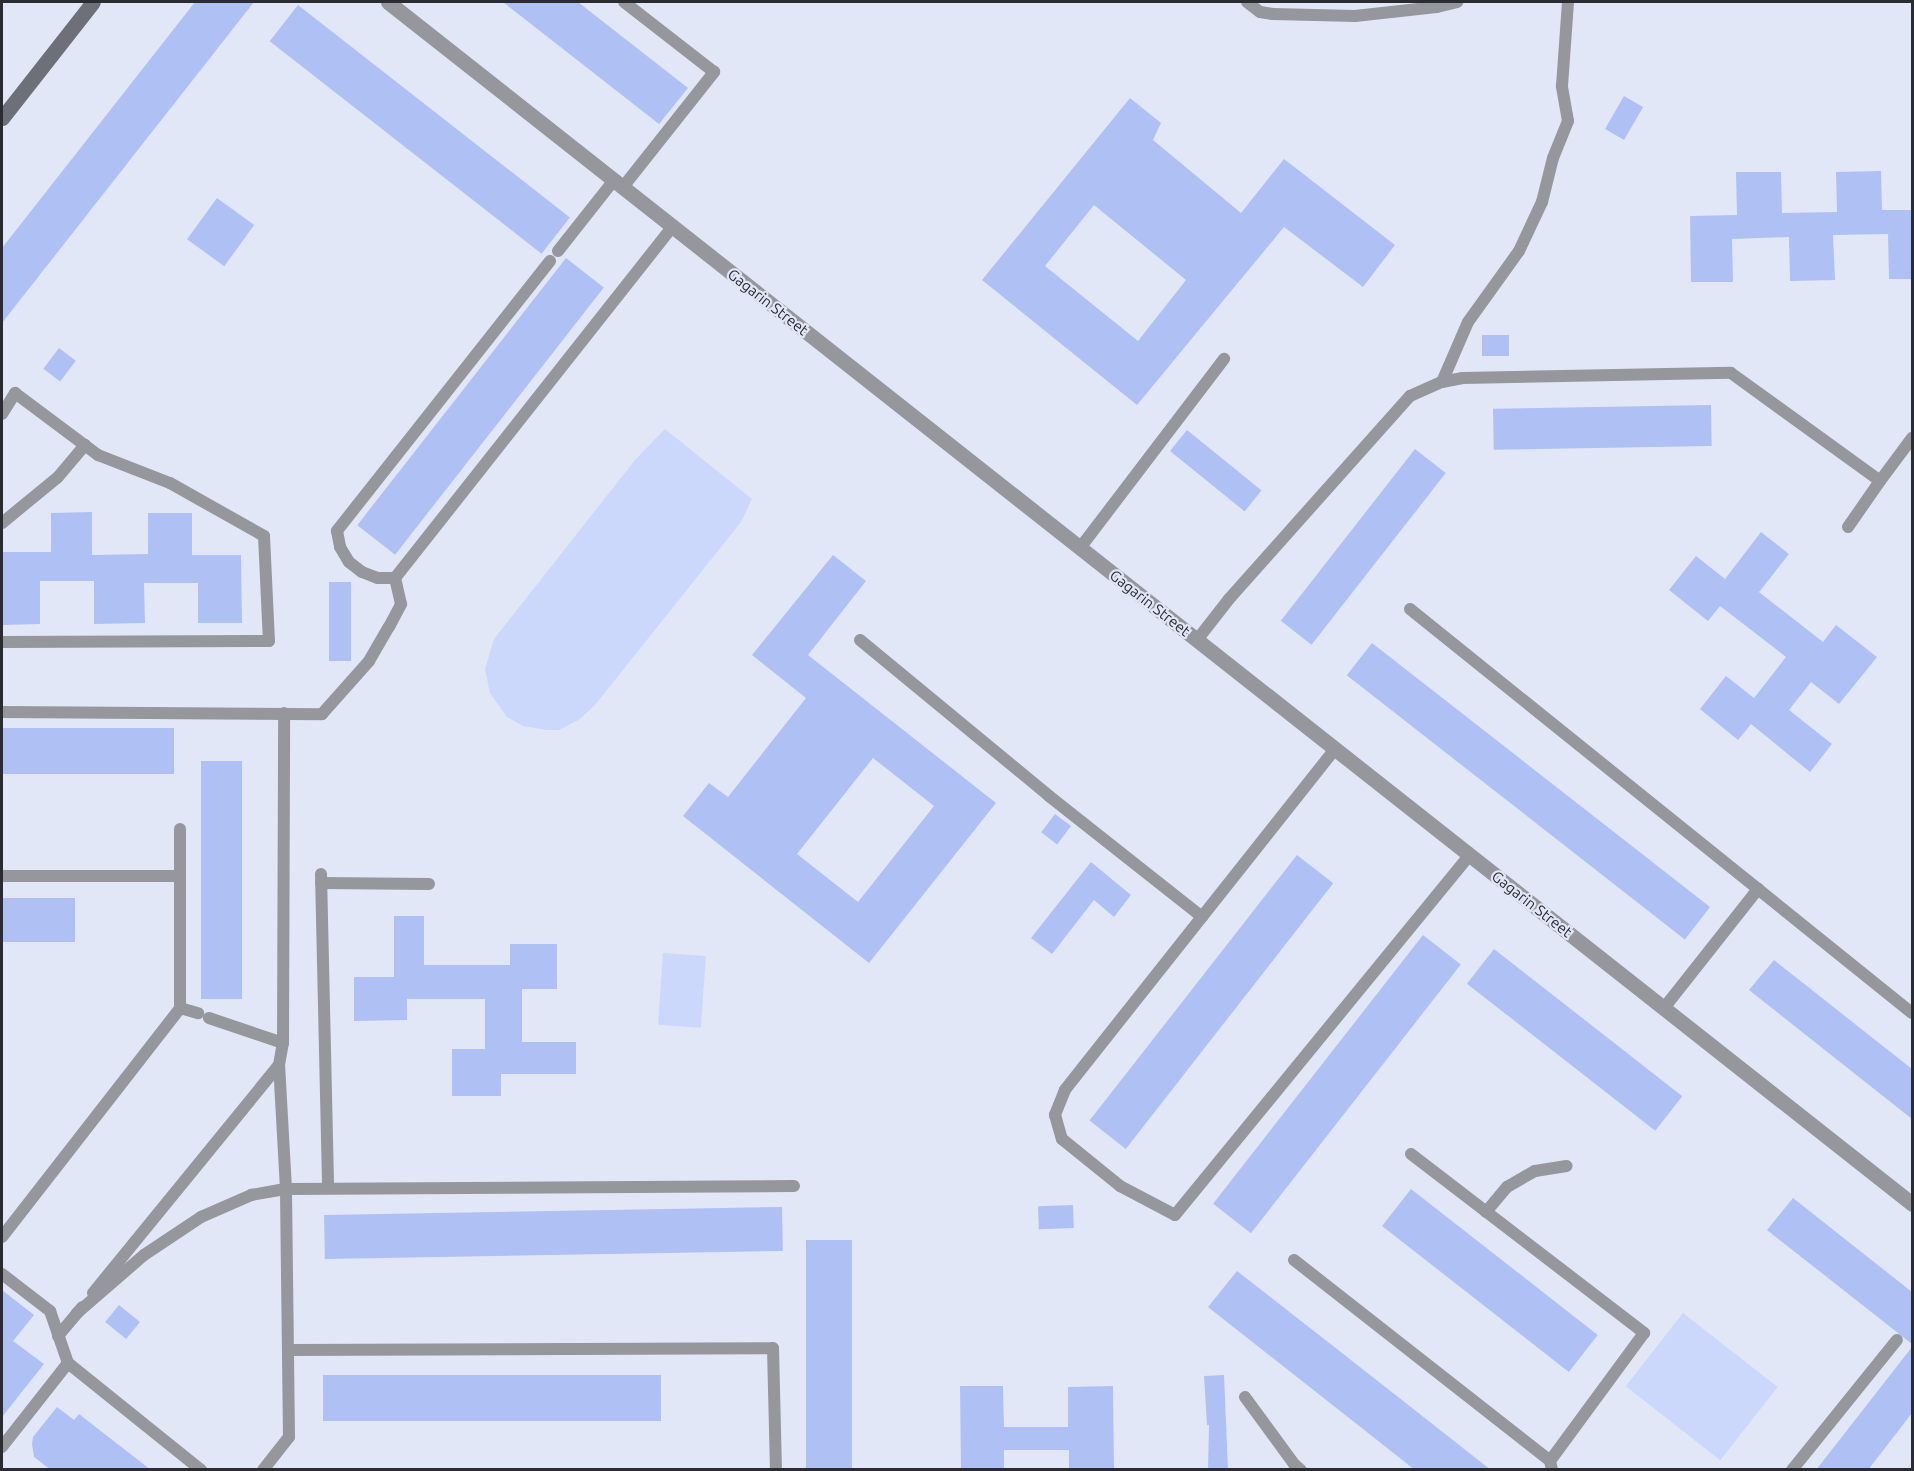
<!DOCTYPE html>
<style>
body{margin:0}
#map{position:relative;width:1914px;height:1471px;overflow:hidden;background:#e2e7f7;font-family:Ubuntu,sans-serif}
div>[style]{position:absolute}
.green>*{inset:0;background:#cbd7fb;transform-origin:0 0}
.building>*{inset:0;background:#afc0f5;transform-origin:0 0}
.service>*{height:12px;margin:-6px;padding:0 6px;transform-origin:6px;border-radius:6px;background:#95979d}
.tertiary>*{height:15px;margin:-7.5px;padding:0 7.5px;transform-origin:7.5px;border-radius:7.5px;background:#95979d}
.secondary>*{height:15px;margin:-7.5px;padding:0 7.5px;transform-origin:7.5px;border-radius:7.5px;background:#6d7079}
span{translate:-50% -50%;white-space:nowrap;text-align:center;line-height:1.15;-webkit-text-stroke:4.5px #e2e7f7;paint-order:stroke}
.street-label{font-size:15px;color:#2a2c32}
.frame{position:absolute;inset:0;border:3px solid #2a2c32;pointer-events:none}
</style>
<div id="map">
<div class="green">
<div style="clip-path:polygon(665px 429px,752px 499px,741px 522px,595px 705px,580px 719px,559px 730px,547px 730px,523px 726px,507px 717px,490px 693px,485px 669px,494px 639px,635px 460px)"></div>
<div style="left:663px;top:953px;width:43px;height:72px;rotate:4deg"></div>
<div style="left:1683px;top:1313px;width:120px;height:93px;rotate:38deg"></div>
</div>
<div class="building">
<div style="clip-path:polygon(195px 2px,254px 2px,2px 323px,2px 248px)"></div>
<div style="clip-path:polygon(503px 2px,578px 2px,688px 88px,659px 124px)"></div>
<div style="left:298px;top:5px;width:345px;height:46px;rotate:38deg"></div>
<div style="left:1624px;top:96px;width:22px;height:38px;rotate:30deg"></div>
<div style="clip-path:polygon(evenodd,1130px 98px,1161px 123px,1153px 140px,1241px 213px,1284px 159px,1395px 245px,1363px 287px,1284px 227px,1137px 405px,982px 280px,1130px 98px,1094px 205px,1186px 280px,1138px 341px,1045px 266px,1094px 205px)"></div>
<div style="clip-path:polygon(1881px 171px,1882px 210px,1912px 210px,1912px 279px,1889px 279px,1888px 234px,1833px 235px,1835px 280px,1790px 281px,1789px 237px,1732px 239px,1733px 282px,1691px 282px,1690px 216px,1737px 215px,1736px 172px,1781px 172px,1782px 213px,1837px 212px,1836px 172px)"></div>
<div style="left:217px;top:198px;width:46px;height:51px;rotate:36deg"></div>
<div style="left:566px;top:258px;width:48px;height:339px;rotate:38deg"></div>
<div style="left:1482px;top:335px;width:27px;height:21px"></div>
<div style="left:59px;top:348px;width:21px;height:26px;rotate:37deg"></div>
<div style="left:1711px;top:405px;width:41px;height:218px;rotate:89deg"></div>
<div style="left:1187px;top:430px;width:96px;height:27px;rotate:39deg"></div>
<div style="left:1415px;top:449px;width:39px;height:218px;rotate:38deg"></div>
<div style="clip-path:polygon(92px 512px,92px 555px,148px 554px,148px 513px,192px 513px,192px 555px,241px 555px,242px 623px,198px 623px,198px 583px,144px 583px,145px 623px,94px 624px,94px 581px,40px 581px,40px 624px,2px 625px,2px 552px,51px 552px,51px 513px)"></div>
<div style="clip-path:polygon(1761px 532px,1789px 554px,1759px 592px,1823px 642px,1836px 625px,1877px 657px,1839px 704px,1811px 682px,1789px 710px,1832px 744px,1810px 772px,1751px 724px,1738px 740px,1700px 709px,1726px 676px,1754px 698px,1786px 657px,1720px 606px,1708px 621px,1669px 590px,1696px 556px,1725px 579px)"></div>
<div style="clip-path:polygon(evenodd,833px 555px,866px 581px,808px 655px,996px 803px,869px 963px,683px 816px,709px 783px,728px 797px,806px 698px,752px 655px,833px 555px,873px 758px,934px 806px,858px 902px,797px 854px,873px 758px)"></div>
<div style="left:329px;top:582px;width:22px;height:79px"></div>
<div style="left:1372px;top:643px;width:429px;height:41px;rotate:38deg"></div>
<div style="left:174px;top:728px;width:46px;height:172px;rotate:90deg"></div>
<div style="left:242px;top:761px;width:238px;height:41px;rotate:90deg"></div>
<div style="left:1055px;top:814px;width:20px;height:23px;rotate:37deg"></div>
<div style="left:1297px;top:855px;width:46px;height:337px;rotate:38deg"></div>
<div style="clip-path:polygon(1091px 862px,1131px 895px,1114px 917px,1094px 900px,1052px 954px,1031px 938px)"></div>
<div style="left:2px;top:898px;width:73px;height:44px"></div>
<div style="clip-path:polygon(394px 916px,424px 916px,424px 965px,510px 965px,510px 944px,557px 944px,557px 989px,522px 989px,522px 1042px,576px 1042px,576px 1074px,501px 1074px,501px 1096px,452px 1096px,452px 1049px,485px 1049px,485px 999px,407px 999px,407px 1020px,354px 1021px,354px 977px,394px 977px)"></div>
<div style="left:1423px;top:935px;width:48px;height:341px;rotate:38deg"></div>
<div style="left:1494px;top:949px;width:239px;height:44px;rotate:38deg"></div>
<div style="clip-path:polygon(1774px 960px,1912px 1069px,1912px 1119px,1749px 990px)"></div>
<div style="left:1411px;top:1189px;width:237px;height:47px;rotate:38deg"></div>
<div style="clip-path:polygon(1793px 1198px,1912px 1292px,1912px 1344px,1767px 1230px)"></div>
<div style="left:1073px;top:1205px;width:23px;height:35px;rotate:88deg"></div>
<div style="left:782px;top:1207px;width:44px;height:458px;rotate:89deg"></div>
<div style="left:852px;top:1240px;width:230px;height:46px;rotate:90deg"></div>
<div style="clip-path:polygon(1237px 1271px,1351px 1360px,1491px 1470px,1415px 1470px,1208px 1307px)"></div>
<div style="clip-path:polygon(2px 1290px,34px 1315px,13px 1341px,44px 1364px,2px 1417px)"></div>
<div style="left:119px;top:1305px;width:27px;height:22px;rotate:39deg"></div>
<div style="clip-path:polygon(1912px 1347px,1912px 1413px,1868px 1470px,1816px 1470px)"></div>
<div style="left:661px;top:1375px;width:46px;height:338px;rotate:90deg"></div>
<div style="clip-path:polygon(1224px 1375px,1228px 1470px,1208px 1470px,1209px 1425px,1207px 1425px,1204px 1376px)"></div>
<div style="clip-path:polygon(960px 1386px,1003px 1386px,1004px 1427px,1068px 1427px,1068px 1387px,1113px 1386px,1114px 1470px,1069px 1470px,1069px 1450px,1004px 1450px,1004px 1470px,961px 1470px)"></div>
<div style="clip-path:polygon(57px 1407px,74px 1420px,79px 1414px,151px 1470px,51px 1470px,34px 1457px,32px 1444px,33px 1437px)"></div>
</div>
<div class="service">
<div style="left:1247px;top:2px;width:16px;rotate:38deg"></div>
<div style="left:1260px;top:12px;width:13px;rotate:9deg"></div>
<div style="left:1273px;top:14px;width:82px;rotate:1.4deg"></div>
<div style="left:1355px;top:16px;width:82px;rotate:-6.3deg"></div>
<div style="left:1437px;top:7px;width:21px;rotate:-14deg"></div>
<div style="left:623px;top:187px;width:147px;rotate:-51.6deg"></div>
<div style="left:714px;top:72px;width:114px;rotate:-142.1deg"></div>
<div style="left:558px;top:251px;width:90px;rotate:-51.7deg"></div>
<div style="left:550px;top:261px;width:344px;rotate:128.3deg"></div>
<div style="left:337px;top:531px;width:16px;rotate:79deg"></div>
<div style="left:340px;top:547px;width:17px;rotate:59deg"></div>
<div style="left:349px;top:562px;width:16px;rotate:38deg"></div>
<div style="left:362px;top:572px;width:17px;rotate:21deg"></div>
<div style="left:378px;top:578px;width:17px"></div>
<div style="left:395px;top:578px;width:449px;rotate:-51.7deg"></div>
<div style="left:1442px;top:382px;width:65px;rotate:-66.6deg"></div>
<div style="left:1468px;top:322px;width:87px;rotate:-54.3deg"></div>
<div style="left:1519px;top:251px;width:54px;rotate:-64.9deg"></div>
<div style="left:1542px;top:202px;width:45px;rotate:-76deg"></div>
<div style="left:1553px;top:158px;width:40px;rotate:-68deg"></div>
<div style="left:1568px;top:121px;width:36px;rotate:-100deg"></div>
<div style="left:1562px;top:86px;width:84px;rotate:-85.9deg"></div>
<div style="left:2px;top:414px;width:25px;rotate:-58deg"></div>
<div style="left:15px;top:393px;width:104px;rotate:36.8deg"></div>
<div style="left:98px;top:455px;width:77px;rotate:21.3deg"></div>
<div style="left:170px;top:483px;width:108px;rotate:29.4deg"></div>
<div style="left:264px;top:536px;width:105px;rotate:87.3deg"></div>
<div style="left:269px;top:641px;width:267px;rotate:179.8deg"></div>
<div style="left:2px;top:523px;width:72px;rotate:-39.4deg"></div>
<div style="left:58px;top:477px;width:42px;rotate:-49.8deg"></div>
<div style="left:1848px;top:527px;width:56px;rotate:-55.2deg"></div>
<div style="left:1080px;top:548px;width:238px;rotate:-52.7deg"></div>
<div style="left:1410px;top:609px;width:644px;rotate:38.83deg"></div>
<div style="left:860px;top:640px;width:245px;rotate:39.5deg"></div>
<div style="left:1049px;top:796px;width:195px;rotate:38.3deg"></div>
<div style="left:1197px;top:640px;width:52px;rotate:-52deg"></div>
<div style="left:1229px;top:599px;width:272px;rotate:-48.3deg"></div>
<div style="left:1410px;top:396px;width:35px;rotate:-24deg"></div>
<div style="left:1442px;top:382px;width:21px;rotate:-11deg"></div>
<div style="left:1463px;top:378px;width:268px;rotate:-1.1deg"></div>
<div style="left:1731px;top:373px;width:184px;rotate:35.9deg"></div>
<div style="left:1880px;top:481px;width:54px;rotate:-53.3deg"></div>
<div style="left:2px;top:712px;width:320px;rotate:0.4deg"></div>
<div style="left:322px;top:714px;width:71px;rotate:-48.4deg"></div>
<div style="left:369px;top:661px;width:39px;rotate:-60deg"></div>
<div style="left:389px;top:627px;width:26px;rotate:-62deg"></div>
<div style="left:401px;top:604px;width:27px;rotate:-103deg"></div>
<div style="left:1335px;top:749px;width:435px;rotate:128.4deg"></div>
<div style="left:1065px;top:1090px;width:27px;rotate:112deg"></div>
<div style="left:1055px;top:1115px;width:25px;rotate:74deg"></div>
<div style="left:1062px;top:1139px;width:75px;rotate:39deg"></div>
<div style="left:1120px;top:1186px;width:62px;rotate:27.8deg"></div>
<div style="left:1175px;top:1215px;width:465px;rotate:-50.7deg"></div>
<div style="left:321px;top:874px;width:314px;rotate:88.7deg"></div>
<div style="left:2px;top:876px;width:178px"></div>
<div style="left:321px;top:883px;width:108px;rotate:0.5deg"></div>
<div style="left:180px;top:1008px;width:19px;rotate:16deg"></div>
<div style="left:1664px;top:1008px;width:152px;rotate:-51.7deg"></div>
<div style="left:209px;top:1018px;width:78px;rotate:18.7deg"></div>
<div style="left:1411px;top:1154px;width:294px;rotate:37.5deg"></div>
<div style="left:1644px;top:1333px;width:159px;rotate:126.3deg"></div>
<div style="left:1550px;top:1461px;width:9px;rotate:77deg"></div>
<div style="left:1486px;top:1212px;width:33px;rotate:-50deg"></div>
<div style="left:1507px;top:1187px;width:32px;rotate:-30deg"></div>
<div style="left:1535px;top:1171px;width:32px;rotate:-9deg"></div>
<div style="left:2px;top:1237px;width:290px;rotate:-52.1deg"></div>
<div style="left:180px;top:1008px;width:179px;rotate:-90deg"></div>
<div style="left:1294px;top:1260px;width:325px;rotate:38.1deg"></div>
<div style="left:2px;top:1274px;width:61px;rotate:37.6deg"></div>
<div style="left:50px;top:1311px;width:55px;rotate:70.9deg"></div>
<div style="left:68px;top:1363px;width:107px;rotate:128.2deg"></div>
<div style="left:93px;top:1293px;width:294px;rotate:-50.8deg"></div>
<div style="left:279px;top:1065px;width:22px;rotate:-80deg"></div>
<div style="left:283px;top:1043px;width:330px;rotate:-89.8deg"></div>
<div style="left:77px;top:1313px;width:89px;rotate:-40.9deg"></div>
<div style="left:144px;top:1255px;width:69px;rotate:-33.7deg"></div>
<div style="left:201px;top:1217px;width:55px;rotate:-23.7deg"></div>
<div style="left:251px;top:1195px;width:36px;rotate:-10deg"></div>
<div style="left:286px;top:1189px;width:508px;rotate:-0.34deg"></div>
<div style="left:58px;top:1336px;width:38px;rotate:-50deg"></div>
<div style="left:288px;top:1350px;width:485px;rotate:-0.2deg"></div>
<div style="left:773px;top:1348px;width:122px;rotate:88.6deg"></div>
<div style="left:68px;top:1363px;width:171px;rotate:38.8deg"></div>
<div style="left:1245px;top:1397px;width:83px;rotate:53.8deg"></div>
<div style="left:1294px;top:1464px;width:9px;rotate:41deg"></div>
<div style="left:263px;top:1470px;width:42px;rotate:-51.8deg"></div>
<div style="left:289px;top:1437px;width:248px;rotate:-90.7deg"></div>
<div style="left:286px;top:1189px;width:124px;rotate:-93.2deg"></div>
<div style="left:1792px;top:1470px;width:167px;rotate:-51.1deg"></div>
</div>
<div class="tertiary">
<div style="left:388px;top:2px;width:1941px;rotate:38.26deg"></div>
</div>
<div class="secondary">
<div style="left:2px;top:118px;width:147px;rotate:-51.9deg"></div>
</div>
<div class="street-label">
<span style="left:768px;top:302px;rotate:38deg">Gagarin Street</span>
<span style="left:1150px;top:603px;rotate:38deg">Gagarin Street</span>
<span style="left:1532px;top:904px;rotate:38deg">Gagarin Street</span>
</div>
<div class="frame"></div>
</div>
